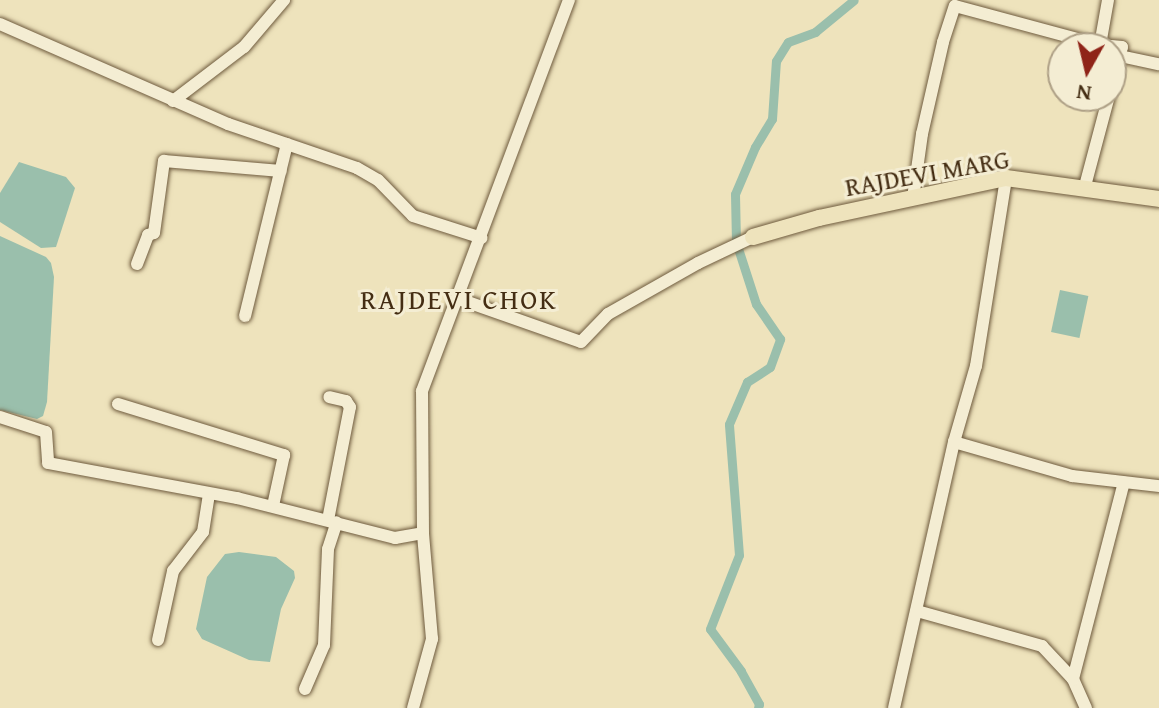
<!DOCTYPE html>
<style>
body{margin:0}
#map{position:relative;width:1159px;height:708px;overflow:hidden;background:#eee3bc;font-family:"Gentium Book Plus",serif}
div>[style]{position:absolute}
.water>*{inset:0;background:#9abfac;transform-origin:0 0}
.canal>*{height:9px;margin:-4.5px;padding:0 4.5px;transform-origin:4.5px;border-radius:4.5px;background:#9abfac}
.roads{filter:drop-shadow(0 0 2px #6e5a3d) drop-shadow(0 0 2px #6e5a3d)}
.minor>*{height:12px;margin:-6px;padding:0 6px;transform-origin:6px;border-radius:6px;background:#f4edd3}
.major>*{height:16px;margin:-8px;padding:0 8px;transform-origin:8px;border-radius:8px;background:#eee3bc}
span{translate:-50% -50%;white-space:nowrap;text-align:center;line-height:1.15;-webkit-text-stroke:6px #f4edd3;paint-order:stroke}
.street-label{font-size:26px;color:#442d13}
.neighbourhood-label{font-size:28px;color:#442d13;letter-spacing:2px}
.north{position:absolute;left:1047px;top:32px;width:80px;height:80px;box-sizing:border-box;background:#f4edd3;border:2px solid #aea086;border-radius:50%;rotate:188deg;font-size:22px;font-weight:700;line-height:32px;text-align:center;color:#442d13}
.north::after{content:'';display:block;margin:auto;width:28px;height:36px;background:#8f2418;clip-path:polygon(50% 0,100% 100%,50% 72%,0 100%)}
</style>
<div id="map">
<div class="water">
<div style="clip-path:polygon(19px 162px,66px 177px,75px 188px,56px 247px,41px 248px,0 222px,0 193px)"></div>
<div style="clip-path:polygon(0 236px,46px 257px,51px 263px,54px 277px,47px 402px,43px 416px,37px 419px,0 410px)"></div>
<div style="left:1060px;top:290px;width:29px;height:43px;rotate:12deg"></div>
<div style="clip-path:polygon(239px 552px,276px 557px,294px 571px,295px 578px,281px 609px,270px 662px,249px 660px,202px 639px,196px 629px,207px 577px,225px 554px)"></div>
</div>
<div class="canal">
<div style="left:758px;top:708px;width:4px;rotate:-76deg"></div>
<div style="left:759px;top:704px;width:38px;rotate:-119deg"></div>
<div style="left:741px;top:671px;width:52px;rotate:-126.4deg"></div>
<div style="left:710px;top:629px;width:79px;rotate:-68.6deg"></div>
<div style="left:739px;top:555px;width:131px;rotate:-94.4deg"></div>
<div style="left:729px;top:424px;width:46px;rotate:-66.8deg"></div>
<div style="left:747px;top:382px;width:27px;rotate:-33deg"></div>
<div style="left:770px;top:367px;width:30px;rotate:-70deg"></div>
<div style="left:780px;top:339px;width:42px;rotate:-124.4deg"></div>
<div style="left:756px;top:304px;width:65px;rotate:-107.9deg"></div>
<div style="left:736px;top:242px;width:48px;rotate:-91.2deg"></div>
<div style="left:735px;top:194px;width:51px;rotate:-66.9deg"></div>
<div style="left:755px;top:147px;width:33px;rotate:-59deg"></div>
<div style="left:772px;top:119px;width:58px;rotate:-86.1deg"></div>
<div style="left:776px;top:61px;width:22px;rotate:-58deg"></div>
<div style="left:788px;top:42px;width:29px;rotate:-20deg"></div>
<div style="left:815px;top:32px;width:50px;rotate:-39.4deg"></div>
</div>
<div class="roads">
<div class="minor">
<div style="left:0;top:24px;width:249px;rotate:23.7deg"></div>
<div style="left:228px;top:124px;width:136px;rotate:18.8deg"></div>
<div style="left:357px;top:168px;width:24px;rotate:30deg"></div>
<div style="left:378px;top:180px;width:50px;rotate:45.8deg"></div>
<div style="left:413px;top:216px;width:72px;rotate:17.7deg"></div>
<div style="left:1100px;top:45px;width:46px;rotate:-79.9deg"></div>
<div style="left:1120px;top:56px;width:40px;rotate:12deg"></div>
<div style="left:173px;top:101px;width:89px;rotate:-37.3deg"></div>
<div style="left:244px;top:47px;width:62px;rotate:-49.6deg"></div>
<div style="left:1085px;top:186px;width:93px;rotate:-75.1deg"></div>
<div style="left:913px;top:198px;width:65px;rotate:-82deg"></div>
<div style="left:922px;top:134px;width:94px;rotate:-77.1deg"></div>
<div style="left:943px;top:42px;width:38px;rotate:-72deg"></div>
<div style="left:955px;top:6px;width:150px;rotate:15.1deg"></div>
<div style="left:1100px;top:45px;width:22px;rotate:5deg"></div>
<div style="left:1122px;top:47px;width:43px;rotate:104.7deg"></div>
<div style="left:137px;top:264px;width:31px;rotate:-69deg"></div>
<div style="left:148px;top:235px;width:6px;rotate:-18deg"></div>
<div style="left:154px;top:233px;width:73px;rotate:-82.1deg"></div>
<div style="left:164px;top:161px;width:117px;rotate:4.9deg"></div>
<div style="left:459px;top:299px;width:129px;rotate:19.4deg"></div>
<div style="left:581px;top:342px;width:39px;rotate:-46deg"></div>
<div style="left:608px;top:314px;width:103px;rotate:-29.5deg"></div>
<div style="left:698px;top:263px;width:61px;rotate:-25.3deg"></div>
<div style="left:245px;top:316px;width:177px;rotate:-76.3deg"></div>
<div style="left:118px;top:404px;width:174px;rotate:17.1deg"></div>
<div style="left:284px;top:455px;width:52px;rotate:102.2deg"></div>
<div style="left:0;top:417px;width:48px;rotate:18.1deg"></div>
<div style="left:46px;top:432px;width:31px;rotate:86deg"></div>
<div style="left:48px;top:463px;width:192px;rotate:10.5deg"></div>
<div style="left:237px;top:498px;width:163px;rotate:14.2deg"></div>
<div style="left:395px;top:538px;width:28px;rotate:-10deg"></div>
<div style="left:954px;top:442px;width:123px;rotate:16.1deg"></div>
<div style="left:1072px;top:476px;width:88px;rotate:6.6deg"></div>
<div style="left:328px;top:520px;width:115px;rotate:-79deg"></div>
<div style="left:350px;top:407px;width:7px;rotate:-124deg"></div>
<div style="left:346px;top:401px;width:17px;rotate:-167deg"></div>
<div style="left:917px;top:611px;width:130px;rotate:15.6deg"></div>
<div style="left:1042px;top:646px;width:45px;rotate:46.8deg"></div>
<div style="left:1073px;top:679px;width:32px;rotate:66deg"></div>
<div style="left:158px;top:640px;width:71px;rotate:-77.7deg"></div>
<div style="left:173px;top:571px;width:49px;rotate:-52.4deg"></div>
<div style="left:203px;top:532px;width:38px;rotate:-81deg"></div>
<div style="left:1073px;top:679px;width:203px;rotate:-75.5deg"></div>
<div style="left:305px;top:689px;width:48px;rotate:-66.6deg"></div>
<div style="left:324px;top:645px;width:96px;rotate:-87.6deg"></div>
<div style="left:328px;top:549px;width:28px;rotate:-72deg"></div>
<div style="left:413px;top:708px;width:72px;rotate:-74.6deg"></div>
<div style="left:432px;top:639px;width:106px;rotate:-94.9deg"></div>
<div style="left:423px;top:533px;width:142px;rotate:-90.4deg"></div>
<div style="left:422px;top:391px;width:418px;rotate:-69.4deg"></div>
<div style="left:894px;top:708px;width:273px;rotate:-77.3deg"></div>
<div style="left:954px;top:442px;width:79px;rotate:-73.9deg"></div>
<div style="left:976px;top:366px;width:190px;rotate:-80.9deg"></div>
</div>
<div class="major">
<div style="left:753px;top:237px;width:69px;rotate:-16.1deg"></div>
<div style="left:819px;top:218px;width:191px;rotate:-12.1deg"></div>
<div style="left:1006px;top:178px;width:154px;rotate:7.8deg"></div>
</div>
</div>
<div class="street-label">
<span style="left:927px;top:173px;rotate:-10deg">RAJDEVI MARG</span>
</div>
<div class="neighbourhood-label">
<span style="left:459px;top:299px">RAJDEVI CHOK</span>
</div>
<div class="north">N</div>
</div>
